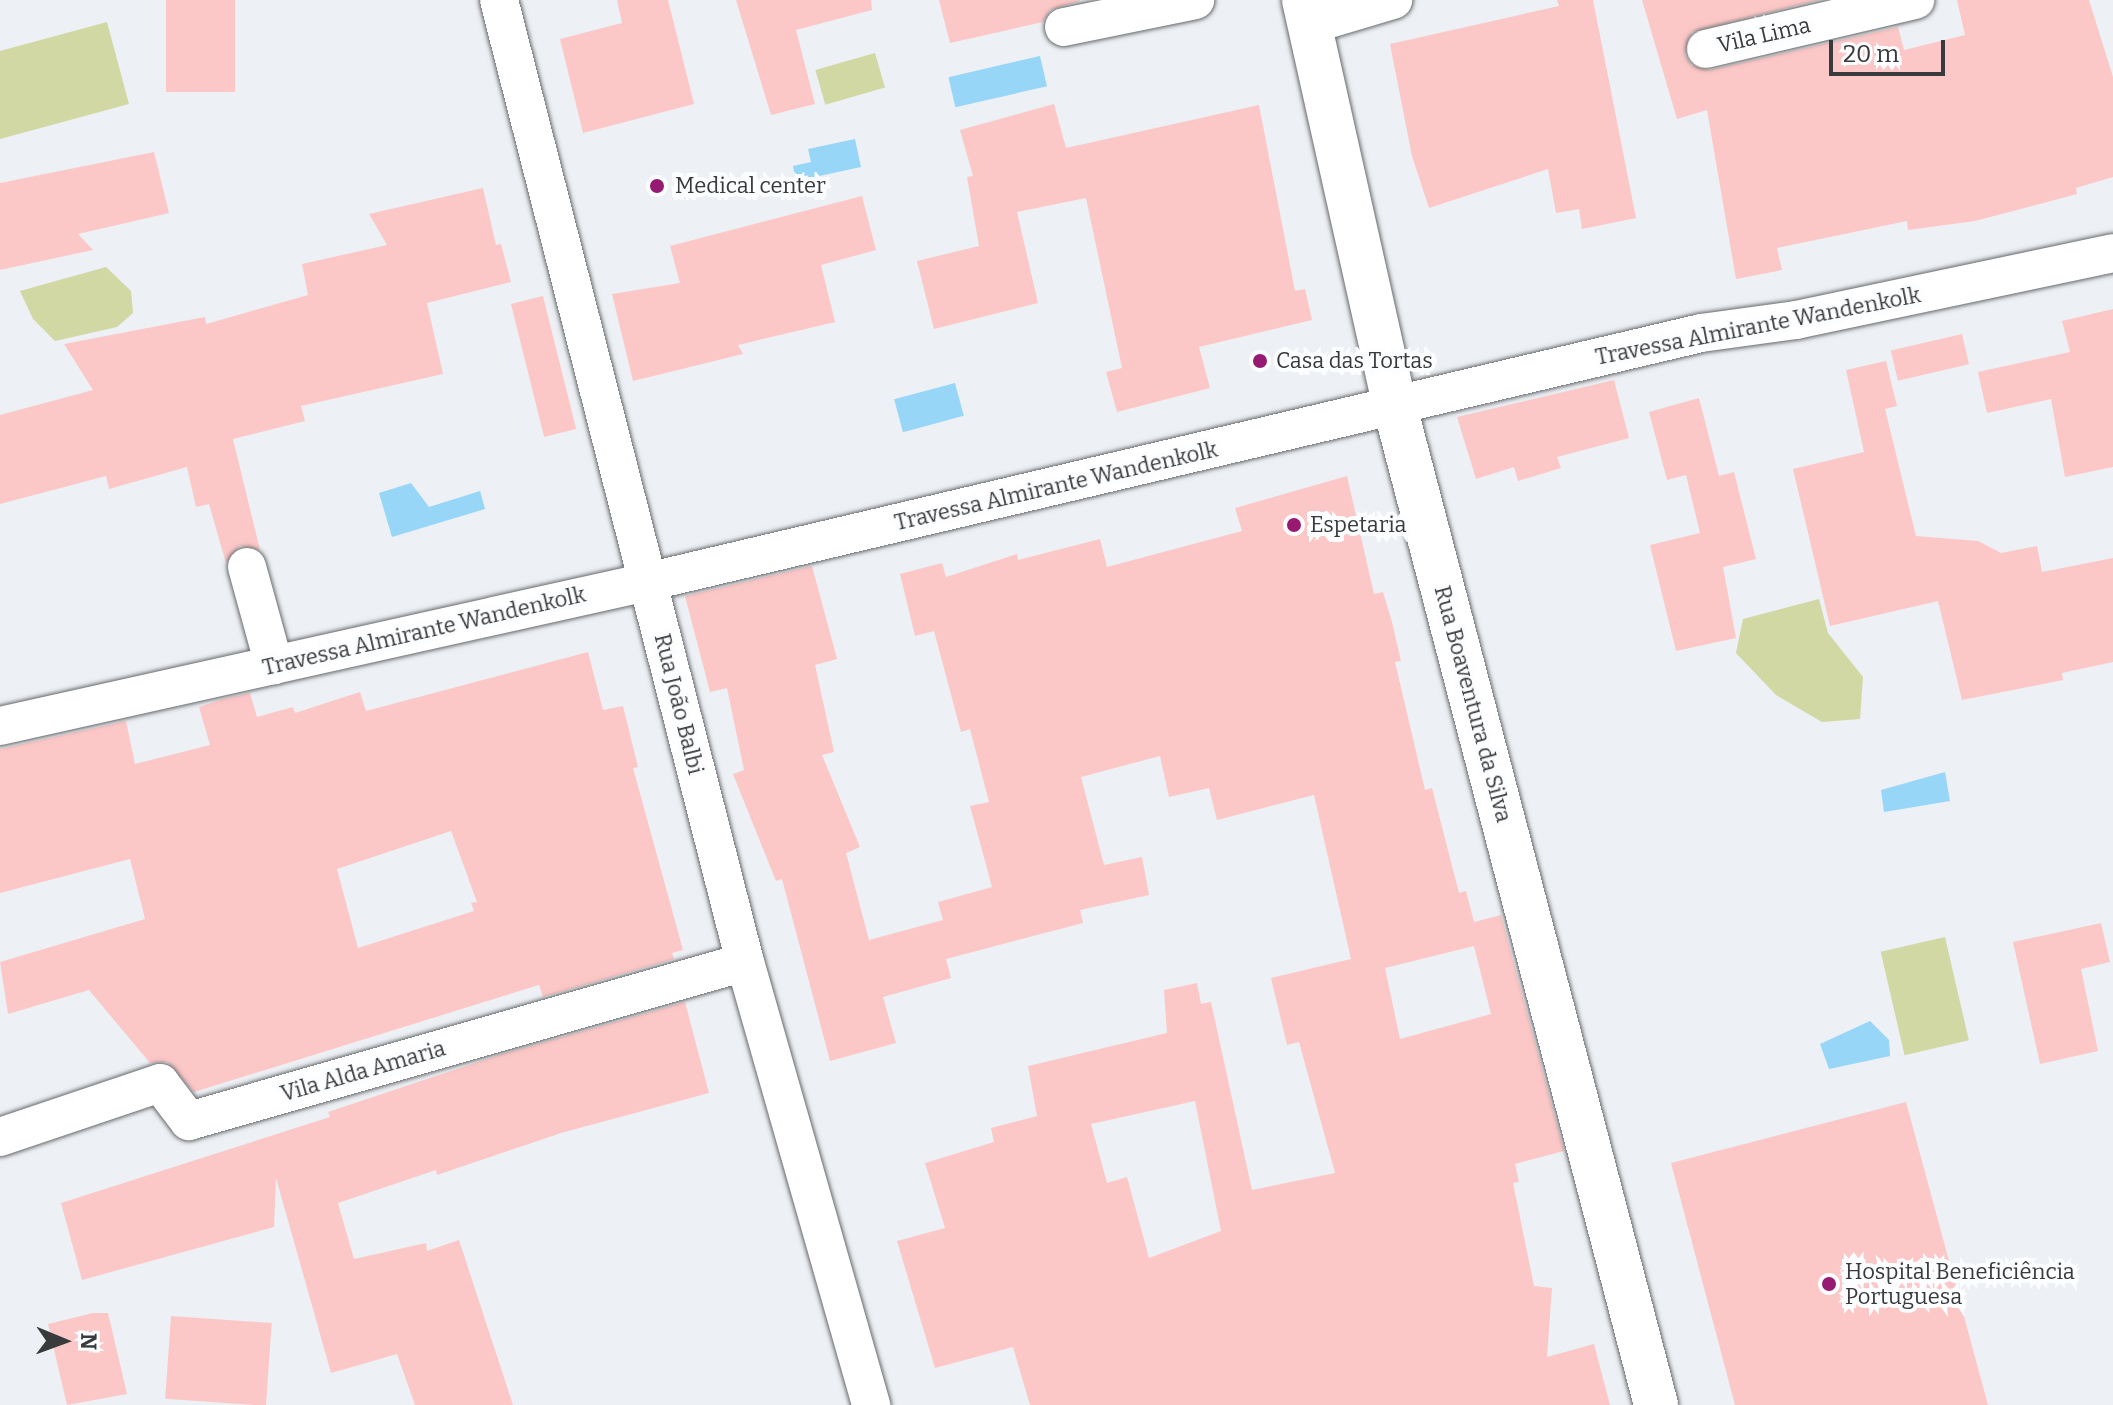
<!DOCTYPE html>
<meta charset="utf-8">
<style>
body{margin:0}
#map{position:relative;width:2113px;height:1405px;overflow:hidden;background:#edf0f4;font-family:Bitter,serif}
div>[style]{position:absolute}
.green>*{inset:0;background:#d1d8a3;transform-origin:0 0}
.water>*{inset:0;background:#98d6f8;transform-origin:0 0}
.building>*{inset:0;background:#fcc8c7;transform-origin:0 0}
.roads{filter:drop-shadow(0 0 2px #676a6d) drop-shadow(0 0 2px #676a6d)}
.minor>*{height:38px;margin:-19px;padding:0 19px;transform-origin:19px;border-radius:19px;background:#fff}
.tertiary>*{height:44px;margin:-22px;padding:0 22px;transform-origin:22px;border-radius:22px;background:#fff}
.dots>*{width:22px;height:22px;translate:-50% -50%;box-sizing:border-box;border:4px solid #fcfdff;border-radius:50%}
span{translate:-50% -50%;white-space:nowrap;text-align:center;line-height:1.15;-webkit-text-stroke:8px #fcfdff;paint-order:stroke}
.street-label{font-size:22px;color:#393a3c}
.poi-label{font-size:22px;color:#393a3c}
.left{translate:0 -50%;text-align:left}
.north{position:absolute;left:24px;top:1301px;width:80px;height:80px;-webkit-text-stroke:6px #fcfdff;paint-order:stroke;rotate:91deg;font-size:22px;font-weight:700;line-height:32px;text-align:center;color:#393a3c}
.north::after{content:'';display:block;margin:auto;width:28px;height:36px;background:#393a3c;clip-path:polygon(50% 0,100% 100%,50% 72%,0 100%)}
.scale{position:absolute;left:1829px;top:40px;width:116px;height:36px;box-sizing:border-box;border:4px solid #393a3c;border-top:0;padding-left:10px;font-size:24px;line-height:28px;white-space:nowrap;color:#393a3c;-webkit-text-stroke:6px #fcfdff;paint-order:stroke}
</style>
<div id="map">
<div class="green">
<div style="clip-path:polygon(107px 22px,129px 104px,0 139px,0 51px)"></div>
<div style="left:875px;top:53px;width:36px;height:62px;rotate:74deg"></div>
<div style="clip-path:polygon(106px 267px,131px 291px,133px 313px,117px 327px,55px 341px,33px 319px,20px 291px)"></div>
<div style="clip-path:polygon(1819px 599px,1828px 633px,1863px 677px,1860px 719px,1822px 722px,1776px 695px,1736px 653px,1743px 619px)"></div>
<div style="left:1945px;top:937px;width:106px;height:66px;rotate:77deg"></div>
</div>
<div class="water">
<div style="left:1040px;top:56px;width:31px;height:94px;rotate:77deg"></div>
<div style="clip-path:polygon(855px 139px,861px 167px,796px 181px,793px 166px,811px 162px,808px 149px)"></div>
<div style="left:955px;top:383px;width:34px;height:63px;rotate:75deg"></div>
<div style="clip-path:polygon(411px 483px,429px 507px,480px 491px,485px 509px,392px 537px,379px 493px)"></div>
<div style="clip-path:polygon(1945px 772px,1950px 801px,1884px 812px,1881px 790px)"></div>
<div style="clip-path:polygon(1870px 1021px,1889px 1040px,1890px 1056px,1829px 1069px,1820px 1044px)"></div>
</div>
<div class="building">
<div style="left:166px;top:0;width:69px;height:92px"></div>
<div style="clip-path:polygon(617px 0,668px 0,694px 104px,583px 133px,560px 39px,622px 23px)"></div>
<div style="clip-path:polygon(736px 0,871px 0,872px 10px,796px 30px,815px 104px,771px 115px)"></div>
<div style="clip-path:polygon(939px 0,1080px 0,1080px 1px,1050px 10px,1043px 22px,950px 43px)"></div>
<div style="clip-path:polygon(1557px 0,1593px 0,1636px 218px,1582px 229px,1579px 209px,1556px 213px,1548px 169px,1429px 208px,1412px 156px,1390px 44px,1559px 6px)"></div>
<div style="clip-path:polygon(1642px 0,1819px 0,1692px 32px,1685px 55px,1691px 65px,1710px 70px,1898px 27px,1904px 50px,1965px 35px,1957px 0,2089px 0,2113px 77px,2113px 177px,2076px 188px,2077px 194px,1975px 221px,1908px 230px,1907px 221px,1777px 248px,1782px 270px,1736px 279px,1707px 110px,1677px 119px)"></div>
<div style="clip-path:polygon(1054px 104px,1066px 148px,1259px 105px,1295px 291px,1305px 289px,1312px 320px,1199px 347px,1210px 388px,1117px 412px,1106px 372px,1122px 368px,1086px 198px,1017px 212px,1038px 303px,934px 329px,917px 261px,979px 246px,967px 177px,973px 176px,960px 130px)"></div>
<div style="clip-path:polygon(154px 152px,169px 213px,78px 234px,93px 250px,0 270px,0 183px)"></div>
<div style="clip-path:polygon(483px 188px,496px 245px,501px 244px,511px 282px,427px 303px,443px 374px,301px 406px,305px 421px,233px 439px,260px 550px,240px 546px,226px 563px,209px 504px,196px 507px,187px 467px,109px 489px,106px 476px,0 504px,0 415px,93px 390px,64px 344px,205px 317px,206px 324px,308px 295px,302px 264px,387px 245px,369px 214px)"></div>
<div style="clip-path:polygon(862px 196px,876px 250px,821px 265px,835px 322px,738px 345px,743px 354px,633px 381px,612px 294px,680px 283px,670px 246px)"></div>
<div style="left:543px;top:296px;width:137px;height:33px;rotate:76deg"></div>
<div style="clip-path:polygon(2113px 309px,2113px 467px,2065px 477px,2051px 399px,1987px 413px,1978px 372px,2070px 352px,2062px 321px)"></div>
<div style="left:1962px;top:334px;width:31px;height:73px;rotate:77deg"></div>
<div style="clip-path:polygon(1886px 361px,1897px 406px,1885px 409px,1916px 536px,1978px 541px,2001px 553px,2037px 546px,2042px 572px,2113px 558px,2113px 662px,2062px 673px,2063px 680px,1962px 700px,1938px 601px,1830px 626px,1793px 469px,1864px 452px,1846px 370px)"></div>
<div style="clip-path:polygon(1614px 380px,1629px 438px,1557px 457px,1561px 468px,1518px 481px,1514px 467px,1476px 479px,1457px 417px)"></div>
<div style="clip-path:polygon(1699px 398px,1719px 476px,1734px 472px,1756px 559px,1723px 567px,1736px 638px,1676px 651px,1650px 545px,1700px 533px,1686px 475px,1667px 480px,1649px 412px)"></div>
<div style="clip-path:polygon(evenodd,1347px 476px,1374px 594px,1383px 592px,1392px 622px,1401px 661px,1395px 662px,1425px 790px,1432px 788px,1459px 893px,1466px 891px,1474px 922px,1501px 915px,1564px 1151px,1515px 1164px,1519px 1182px,1513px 1183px,1534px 1286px,1552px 1288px,1547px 1357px,1594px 1344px,1610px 1405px,1030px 1405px,1013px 1347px,935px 1368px,897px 1241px,945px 1228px,925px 1163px,994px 1142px,991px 1128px,1037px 1116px,1028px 1066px,1167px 1033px,1164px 990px,1197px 983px,1201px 1004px,1211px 1002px,1252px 1190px,1335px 1173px,1299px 1042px,1287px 1045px,1271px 978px,1351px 959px,1314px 795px,1217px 820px,1209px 788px,1169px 797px,1160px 756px,1081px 777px,1104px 865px,1142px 857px,1149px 895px,1080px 910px,1083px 923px,946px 959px,951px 978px,883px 997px,896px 1043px,830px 1061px,782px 879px,776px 881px,733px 774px,744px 770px,727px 688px,710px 692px,685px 596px,812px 566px,837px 659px,815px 665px,834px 752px,822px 755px,860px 847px,846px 853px,869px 940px,943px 920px,938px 902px,992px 887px,970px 806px,989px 802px,970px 729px,961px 732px,934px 631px,915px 636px,900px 574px,942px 563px,946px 577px,1017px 554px,1018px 560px,1100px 539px,1107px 567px,1242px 531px,1235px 508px,1347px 476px,1474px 946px,1491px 1014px,1400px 1039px,1385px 968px,1474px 946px,1347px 476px,1195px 1101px,1221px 1231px,1149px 1258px,1127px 1177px,1107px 1183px,1091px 1124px,1195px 1101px)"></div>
<div style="clip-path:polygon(evenodd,588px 652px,603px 710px,623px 706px,638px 767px,633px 768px,683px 950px,672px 953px,674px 959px,543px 997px,539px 985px,194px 1092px,167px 1062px,150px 1063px,89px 990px,8px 1014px,0 962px,145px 919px,130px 859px,0 893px,0 749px,126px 721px,135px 764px,210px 745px,199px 707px,223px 699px,250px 693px,257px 717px,293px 707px,295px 713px,360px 692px,366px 711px,588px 652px,451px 831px,477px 902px,471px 903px,474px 911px,358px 948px,337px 869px,451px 831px)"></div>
<div style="clip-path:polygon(2101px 923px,2110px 962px,2081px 969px,2098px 1051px,2040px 1064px,2013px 942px)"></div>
<div style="clip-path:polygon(685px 1002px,709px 1093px,561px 1133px,437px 1175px,436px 1170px,338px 1203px,354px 1259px,426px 1243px,427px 1251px,459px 1240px,513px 1405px,415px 1405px,397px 1354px,331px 1373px,276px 1178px,274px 1227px,82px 1280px,61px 1203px,330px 1117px,328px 1112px,499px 1055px)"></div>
<div style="clip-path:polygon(1906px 1102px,1988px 1405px,1735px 1405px,1671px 1163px)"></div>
<div style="clip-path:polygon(93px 1313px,108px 1313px,127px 1394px,67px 1405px,48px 1324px)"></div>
<div style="left:171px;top:1316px;width:101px;height:83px;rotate:4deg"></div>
</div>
<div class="roads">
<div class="minor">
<div style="left:499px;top:0;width:993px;rotate:75.66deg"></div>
<div style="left:745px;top:962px;width:461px;rotate:74.1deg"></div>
<div style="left:1309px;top:25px;width:88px;rotate:-16.6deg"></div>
<div style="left:1064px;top:27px;width:134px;rotate:-11.6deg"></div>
<div style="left:1706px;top:49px;width:215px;rotate:-13.2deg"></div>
<div style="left:247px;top:567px;width:102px;rotate:74.6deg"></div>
<div style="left:0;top:726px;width:663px;rotate:-12.55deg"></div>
<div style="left:647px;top:582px;width:1083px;rotate:-13.29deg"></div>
<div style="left:1701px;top:333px;width:96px;rotate:-7.8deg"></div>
<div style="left:1796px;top:320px;width:324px;rotate:-11.9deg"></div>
<div style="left:0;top:1137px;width:169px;rotate:-18.6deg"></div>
<div style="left:160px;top:1083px;width:48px;rotate:52.7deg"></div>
<div style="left:189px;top:1121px;width:578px;rotate:-15.96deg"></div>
</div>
<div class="tertiary">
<div style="left:1304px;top:0;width:417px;rotate:77.4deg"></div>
<div style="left:1395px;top:407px;width:1032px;rotate:75.34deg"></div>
</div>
</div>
<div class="dots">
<div style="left:657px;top:186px;background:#961972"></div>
<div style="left:1260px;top:361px;background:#961972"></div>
<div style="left:1294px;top:525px;background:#961972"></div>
<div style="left:1829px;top:1284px;background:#961972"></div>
</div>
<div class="street-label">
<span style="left:1764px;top:35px;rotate:-13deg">Vila Lima</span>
<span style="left:1758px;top:326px;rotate:-11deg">Travessa Almirante Wandenkolk</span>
<span style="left:1056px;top:486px;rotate:-13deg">Travessa Almirante Wandenkolk</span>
<span style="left:424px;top:631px;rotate:-13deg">Travessa Almirante Wandenkolk</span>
<span style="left:679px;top:704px;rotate:76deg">Rua João Balbi</span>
<span style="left:1473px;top:704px;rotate:75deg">Rua Boaventura da Silva</span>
<span style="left:363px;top:1071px;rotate:-16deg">Vila Alda Amaria</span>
</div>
<div class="poi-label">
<span class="left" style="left:675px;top:186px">Medical center</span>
<span class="left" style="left:1276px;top:361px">Casa das Tortas</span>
<span class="left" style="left:1310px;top:525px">Espetaria</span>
<span class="left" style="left:1845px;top:1284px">Hospital Beneficiência<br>Portuguesa</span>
</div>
<div class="north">N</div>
<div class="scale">20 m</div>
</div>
